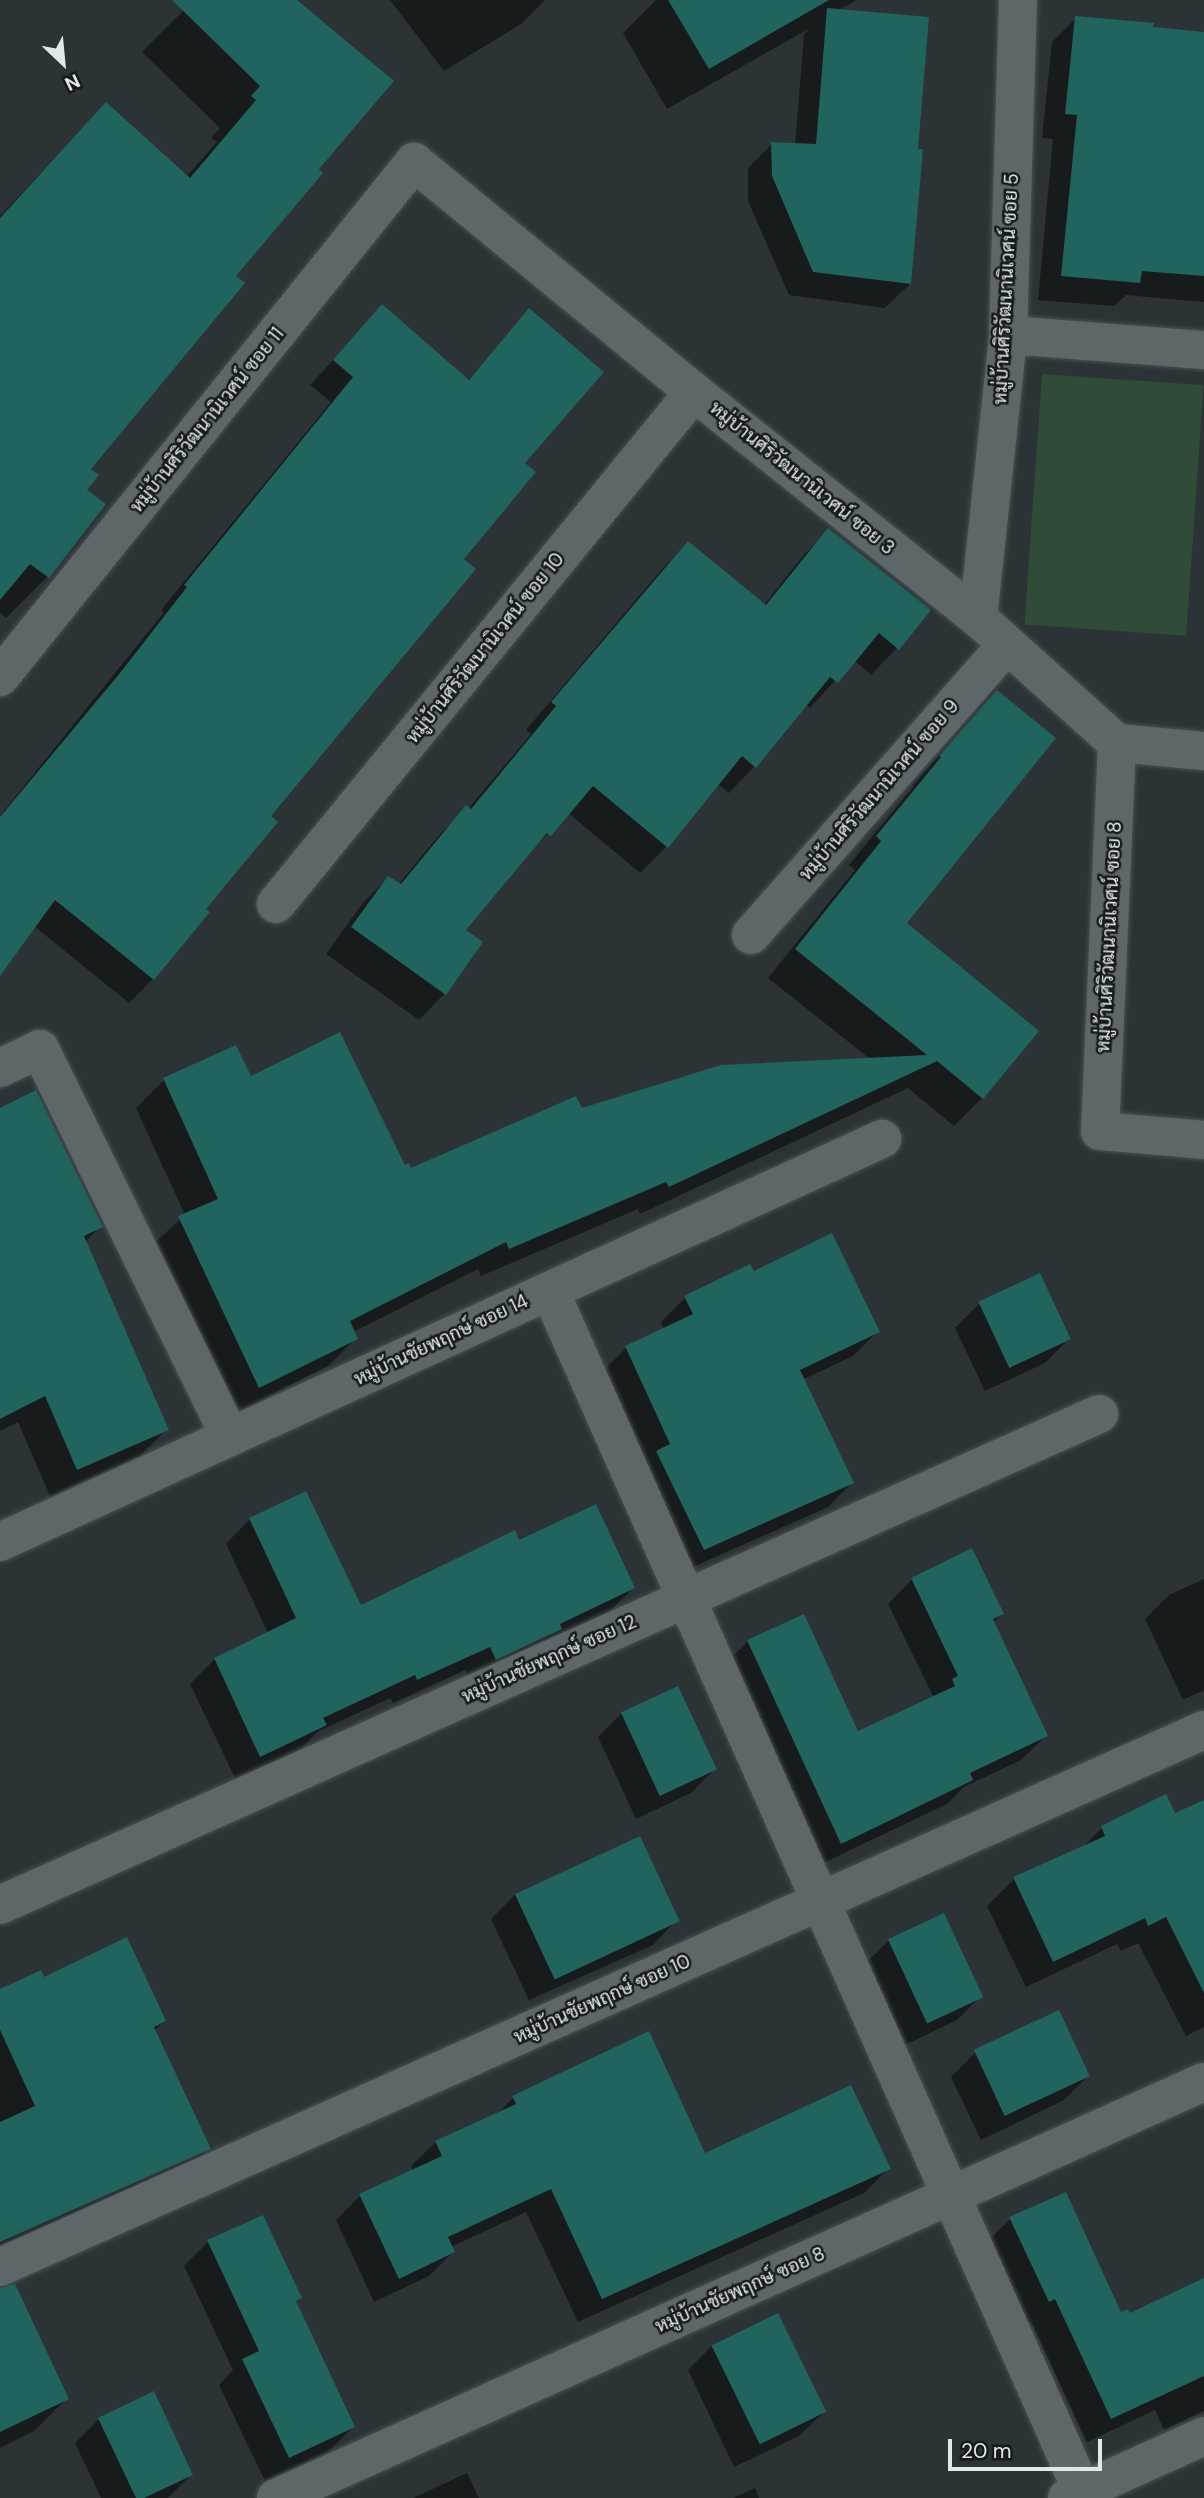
<!DOCTYPE html>
<meta charset="utf-8">
<style>
body{margin:0}
#map{position:relative;width:1204px;height:2498px;overflow:hidden;background:#2b3336;font-family:"DM Sans",Sarabun,sans-serif}
div>[style]{position:absolute}
.green>*{inset:0;background:#304c38;transform-origin:0 0}
.shadow>*{inset:0;background:#0007}
.building>*{inset:0;background:#21635d;transform-origin:0 0}
.roads{filter:drop-shadow(0 0 2px #495052) drop-shadow(0 0 2px #495052)}
.minor>*{height:38px;margin:-19px;padding:0 19px;transform-origin:19px;border-radius:19px;background:#5d676a}
span{translate:-50% -50%;white-space:nowrap;text-align:center;line-height:1.15;-webkit-text-stroke:5px #161a1b;paint-order:stroke}
.street-label{font-size:19px;color:#e2e7e9}
.north{position:absolute;left:28px;top:28px;width:70px;height:70px;-webkit-text-stroke:5px #161a1b;paint-order:stroke;rotate:154deg;font-size:19px;font-weight:700;line-height:28px;text-align:center;color:#e2e7e9}
.north::after{content:'';display:block;margin:auto;width:24px;height:32px;background:#e2e7e9;clip-path:polygon(50% 0,100% 100%,50% 72%,0 100%)}
.scale{position:absolute;left:948px;top:2439px;width:154px;height:32px;box-sizing:border-box;border:4px solid #e2e7e9;border-top:0;padding-left:9px;font-size:21px;line-height:24px;white-space:nowrap;color:#e2e7e9;-webkit-text-stroke:5px #161a1b;paint-order:stroke}
</style>
<div id="map">
<div class="green">
<div style="left:1042px;top:374px;width:162px;height:251px;rotate:4deg"></div>
</div>
<div class="shadow">
<div style="clip-path:polygon(194px 0,294px 0,316px 170px,88px 469px,85px 490px,103px 505px,47px 577px,6px 618px,0 613px,0 216px,106px 104px,186px 177px,217px 142px,211px 138px,220px 128px,142px 52px)"></div>
<div style="clip-path:polygon(390px 0,545px 0,521px 24px,444px 71px)"></div>
<div style="clip-path:polygon(656px 0,856px 0,837px 11px,916px 150px,910px 284px,885px 308px,789px 295px,748px 201px,748px 168px,772px 144px,795px 145px,804px 34px,810px 28px,667px 109px,623px 33px)"></div>
<div style="clip-path:polygon(1076px 18px,1204px 34px,1204px 302px,1126px 295px,1114px 306px,1038px 300px,1053px 139px,1042px 138px,1052px 42px)"></div>
<div style="clip-path:polygon(382px 307px,467px 381px,530px 311px,461px 560px,269px 817px,153px 979px,129px 1003px,34px 926px,0 973px,0 816px,164px 612px,161px 610px,331px 402px,310px 385px)"></div>
<div style="clip-path:polygon(829px 530px,897px 648px,871px 675px,854px 660px,810px 708px,806px 704px,755px 766px,729px 793px,718px 784px,666px 847px,640px 873px,568px 813px,522px 860px,464px 931px,445px 993px,419px 1020px,326px 954px,362px 904px,388px 878px,398px 885px,440px 834px,468px 809px,531px 734px,526px 730px,662px 569px,688px 543px,764px 605px,802px 557px)"></div>
<div style="clip-path:polygon(997px 692px,905px 924px,1036px 1032px,982px 1098px,954px 1126px,908px 1088px,640px 1214px,638px 1209px,481px 1276px,478px 1269px,353px 1332px,356px 1338px,328px 1366px,231px 1415px,151px 1246px,185px 1215px,136px 1108px,164px 1080px,250px 1078px,411px 1170px,581px 1110px,870px 1059px,768px 978px,855px 870px,849px 865px,914px 786px,912px 785px)"></div>
<div style="clip-path:polygon(0 1110px,101px 1226px,85px 1242px,167px 1429px,140px 1456px,50px 1496px,18px 1422px,0 1431px)"></div>
<div style="clip-path:polygon(753px 1273px,877px 1332px,853px 1356px,802px 1380px,852px 1483px,828px 1507px,679px 1573px,602px 1372px,626px 1348px,664px 1330px,661px 1322px,685px 1298px)"></div>
<div style="clip-path:polygon(979px 1304px,1069px 1339px,1045px 1363px,985px 1391px,955px 1328px)"></div>
<div style="clip-path:polygon(250px 1519px,360px 1607px,519px 1542px,633px 1588px,609px 1612px,471px 1683px,465px 1670px,393px 1703px,390px 1698px,317px 1732px,301px 1749px,236px 1780px,190px 1684px,215px 1659px,268px 1633px,226px 1544px)"></div>
<div style="clip-path:polygon(912px 1579px,1002px 1614px,993px 1623px,1046px 1736px,1021px 1760px,964px 1787px,947px 1804px,817px 1866px,724px 1665px,748px 1641px,857px 1734px,934px 1698px,888px 1604px)"></div>
<div style="clip-path:polygon(1204px 1579px,1204px 1690px,1183px 1700px,1145px 1619px,1169px 1595px)"></div>
<div style="clip-path:polygon(622px 1713px,715px 1769px,691px 1793px,636px 1819px,598px 1737px)"></div>
<div style="clip-path:polygon(1166px 1797px,1175px 1815px,1204px 1802px,1204px 2027px,1186px 2036px,1138px 1943px,1121px 1951px,1117px 1944px,1026px 1987px,987px 1906px,1014px 1879px,1081px 1849px,1102px 1828px)"></div>
<div style="clip-path:polygon(639px 1839px,677px 1920px,653px 1945px,529px 2000px,491px 1919px,515px 1895px)"></div>
<div style="clip-path:polygon(889px 1940px,981px 1996px,957px 2020px,903px 2046px,865px 1964px)"></div>
<div style="clip-path:polygon(43px 1979px,164px 2021px,154px 2031px,209px 2148px,176px 2182px,0 2259px,0 1991px)"></div>
<div style="clip-path:polygon(975px 2053px,1088px 2076px,1064px 2100px,981px 2140px,951px 2077px)"></div>
<div style="clip-path:polygon(513px 2098px,705px 2155px,888px 2169px,864px 2193px,578px 2322px,526px 2212px,451px 2247px,453px 2252px,429px 2276px,374px 2302px,336px 2220px,360px 2196px,414px 2171px,411px 2166px,436px 2142px,496px 2115px)"></div>
<div style="clip-path:polygon(1010px 2219px,1121px 2314px,1129px 2315px,1204px 2280px,1204px 2411px,1164px 2430px,1155px 2410px,1087px 2442px,1031px 2322px,1024px 2325px,986px 2243px)"></div>
<div style="clip-path:polygon(208px 2242px,300px 2298px,295px 2303px,353px 2427px,329px 2451px,265px 2481px,219px 2385px,233px 2370px,184px 2266px)"></div>
<div style="clip-path:polygon(0 2290px,67px 2398px,34px 2431px,0 2448px)"></div>
<div style="clip-path:polygon(712px 2346px,824px 2412px,799px 2436px,734px 2467px,688px 2370px)"></div>
<div style="clip-path:polygon(99px 2419px,191px 2475px,168px 2498px,101px 2498px,75px 2443px)"></div>
<div style="clip-path:polygon(467px 2473px,479px 2498px,413px 2498px)"></div>
<div style="clip-path:polygon(755px 2488px,759px 2498px,733px 2498px)"></div>
</div>
<div class="building">
<div style="clip-path:polygon(172px 0,297px 0,394px 81px,319px 169px,323px 173px,236px 276px,245px 283px,91px 469px,99px 475px,87px 490px,106px 504px,49px 578px,30px 564px,0 600px,0 218px,106px 102px,190px 178px,256px 100px,251px 96px,260px 86px)"></div>
<div style="clip-path:polygon(668px 0,829px 0,709px 69px)"></div>
<div style="clip-path:polygon(827px 8px,929px 17px,918px 149px,923px 149px,911px 284px,813px 272px,772px 176px,771px 142px,816px 144px)"></div>
<div style="clip-path:polygon(1075px 16px,1154px 23px,1153px 27px,1204px 32px,1204px 276px,1142px 271px,1140px 283px,1061px 276px,1077px 115px,1065px 114px)"></div>
<div style="clip-path:polygon(382px 304px,469px 380px,529px 308px,604px 372px,525px 463px,536px 472px,464px 559px,476px 569px,271px 816px,278px 822px,206px 909px,210px 912px,154px 980px,55px 900px,0 976px,0 817px,120px 673px,187px 587px,184px 585px,353px 377px,333px 360px)"></div>
<div style="clip-path:polygon(828px 528px,931px 610px,899px 650px,879px 633px,838px 683px,830px 677px,756px 768px,742px 756px,668px 848px,593px 786px,551px 836px,547px 833px,466px 930px,483px 942px,446px 995px,351px 927px,388px 876px,401px 884px,466px 805px,471px 809px,556px 706px,551px 702px,688px 541px,766px 605px)"></div>
<div style="clip-path:polygon(997px 690px,1056px 738px,907px 923px,1039px 1031px,983px 1099px,937px 1061px,669px 1187px,666px 1182px,509px 1249px,506px 1242px,350px 1321px,358px 1339px,259px 1388px,178px 1216px,218px 1199px,163px 1078px,236px 1045px,251px 1076px,340px 1032px,405px 1165px,409px 1163px,411px 1168px,576px 1096px,582px 1108px,721px 1065px,927px 1055px,795px 949px,881px 841px,876px 836px,941px 757px,939px 756px)"></div>
<div style="clip-path:polygon(36px 1090px,103px 1227px,84px 1236px,169px 1430px,77px 1470px,45px 1396px,0 1419px,0 1108px)"></div>
<div style="clip-path:polygon(832px 1233px,880px 1332px,800px 1370px,854px 1483px,704px 1550px,656px 1451px,670px 1444px,625px 1346px,693px 1314px,684px 1296px,750px 1264px,754px 1271px)"></div>
<div style="left:1040px;top:1273px;width:73px;height:68px;rotate:65deg"></div>
<div style="clip-path:polygon(306px 1491px,361px 1605px,515px 1530px,519px 1540px,596px 1504px,635px 1588px,560px 1624px,562px 1629px,496px 1660px,490px 1647px,417px 1680px,415px 1675px,323px 1718px,327px 1725px,260px 1757px,214px 1658px,296px 1618px,249px 1518px)"></div>
<div style="clip-path:polygon(972px 1548px,1004px 1614px,993px 1619px,1048px 1736px,970px 1773px,973px 1780px,841px 1844px,747px 1640px,804px 1614px,858px 1731px,955px 1686px,952px 1679px,958px 1676px,911px 1578px)"></div>
<div style="left:678px;top:1686px;width:92px;height:63px;rotate:65deg"></div>
<div style="clip-path:polygon(1166px 1794px,1175px 1813px,1204px 1800px,1204px 1993px,1166px 1917px,1148px 1926px,1145px 1918px,1053px 1962px,1013px 1877px,1105px 1836px,1101px 1826px)"></div>
<div style="left:640px;top:1836px;width:94px;height:138px;rotate:65deg"></div>
<div style="left:944px;top:1913px;width:93px;height:62px;rotate:65deg"></div>
<div style="clip-path:polygon(127px 1937px,166px 2021px,154px 2027px,211px 2149px,0 2242px,0 2122px,35px 2106px,0 2030px,0 1989px,41px 1970px,44px 1977px)"></div>
<div style="left:1059px;top:2010px;width:73px;height:94px;rotate:65deg"></div>
<div style="clip-path:polygon(649px 2031px,705px 2153px,851px 2085px,891px 2169px,602px 2299px,551px 2189px,448px 2237px,455px 2252px,399px 2279px,359px 2194px,442px 2156px,435px 2141px,516px 2104px,512px 2096px)"></div>
<div style="clip-path:polygon(1066px 2192px,1121px 2312px,1128px 2309px,1130px 2313px,1204px 2278px,1204px 2376px,1111px 2419px,1055px 2299px,1049px 2302px,1009px 2217px)"></div>
<div style="clip-path:polygon(263px 2215px,302px 2298px,296px 2301px,355px 2427px,289px 2458px,242px 2359px,259px 2351px,207px 2240px)"></div>
<div style="clip-path:polygon(15px 2284px,69px 2399px,0 2432px,0 2288px)"></div>
<div style="left:778px;top:2313px;width:110px;height:74px;rotate:64deg"></div>
<div style="clip-path:polygon(154px 2391px,193px 2475px,144px 2498px,136px 2498px,98px 2418px)"></div>
</div>
<div class="roads">
<div class="minor">
<div style="left:1008px;top:335px;width:197px;rotate:4.4deg"></div>
<div style="left:978px;top:618px;width:285px;rotate:-83.9deg"></div>
<div style="left:1008px;top:335px;width:335px;rotate:-88.3deg"></div>
<div style="left:0;top:677px;width:661px;rotate:-51.2deg"></div>
<div style="left:414px;top:162px;width:362px;rotate:39.4deg"></div>
<div style="left:694px;top:392px;width:363px;rotate:38.5deg"></div>
<div style="left:978px;top:618px;width:187px;rotate:42deg"></div>
<div style="left:1117px;top:743px;width:87px;rotate:5.3deg"></div>
<div style="left:1117px;top:743px;width:388px;rotate:92.5deg"></div>
<div style="left:1100px;top:1131px;width:104px;rotate:4.9deg"></div>
<div style="left:276px;top:904px;width:661px;rotate:-50.77deg"></div>
<div style="left:751px;top:935px;width:387px;rotate:-48.6deg"></div>
<div style="left:0;top:1068px;width:44px;rotate:-25.4deg"></div>
<div style="left:40px;top:1049px;width:432px;rotate:63.9deg"></div>
<div style="left:550px;top:1291px;width:1320px;rotate:66.09deg"></div>
<div style="left:0;top:1542px;width:970px;rotate:-24.56deg"></div>
<div style="left:0;top:1905px;width:1204px;rotate:-24.07deg"></div>
<div style="left:0;top:2267px;width:1318px;rotate:-24.04deg"></div>
<div style="left:276px;top:2498px;width:1017px;rotate:-24.15deg"></div>
<div style="left:1067px;top:2498px;width:150px;rotate:-24.3deg"></div>
</div>
</div>
<div class="street-label">
<span style="left:1006px;top:289px;rotate:-87deg">หมู่บ้านศิริวัฒนานิเวศน์ ซอย 5</span>
<span style="left:207px;top:420px;rotate:-51deg">หมู่บ้านศิริวัฒนานิเวศน์ ซอย 11</span>
<span style="left:802px;top:478px;rotate:39deg">หมู่บ้านศิริวัฒนานิเวศน์ ซอย 3</span>
<span style="left:485px;top:648px;rotate:-51deg">หมู่บ้านศิริวัฒนานิเวศน์ ซอย 10</span>
<span style="left:879px;top:790px;rotate:-49deg">หมู่บ้านศิริวัฒนานิเวศน์ ซอย 9</span>
<span style="left:1109px;top:937px;rotate:-87deg">หมู่บ้านศิริวัฒนานิเวศน์ ซอย 8</span>
<span style="left:441px;top:1340px;rotate:-25deg">หมู่บ้านชัยพฤกษ์ ซอย 14</span>
<span style="left:549px;top:1659px;rotate:-24deg">หมู่บ้านชัยพฤกษ์ ซอย 12</span>
<span style="left:602px;top:1999px;rotate:-24deg">หมู่บ้านชัยพฤกษ์ ซอย 10</span>
<span style="left:740px;top:2290px;rotate:-24deg">หมู่บ้านชัยพฤกษ์ ซอย 8</span>
</div>
<div class="north">N</div>
<div class="scale">20 m</div>
</div>
